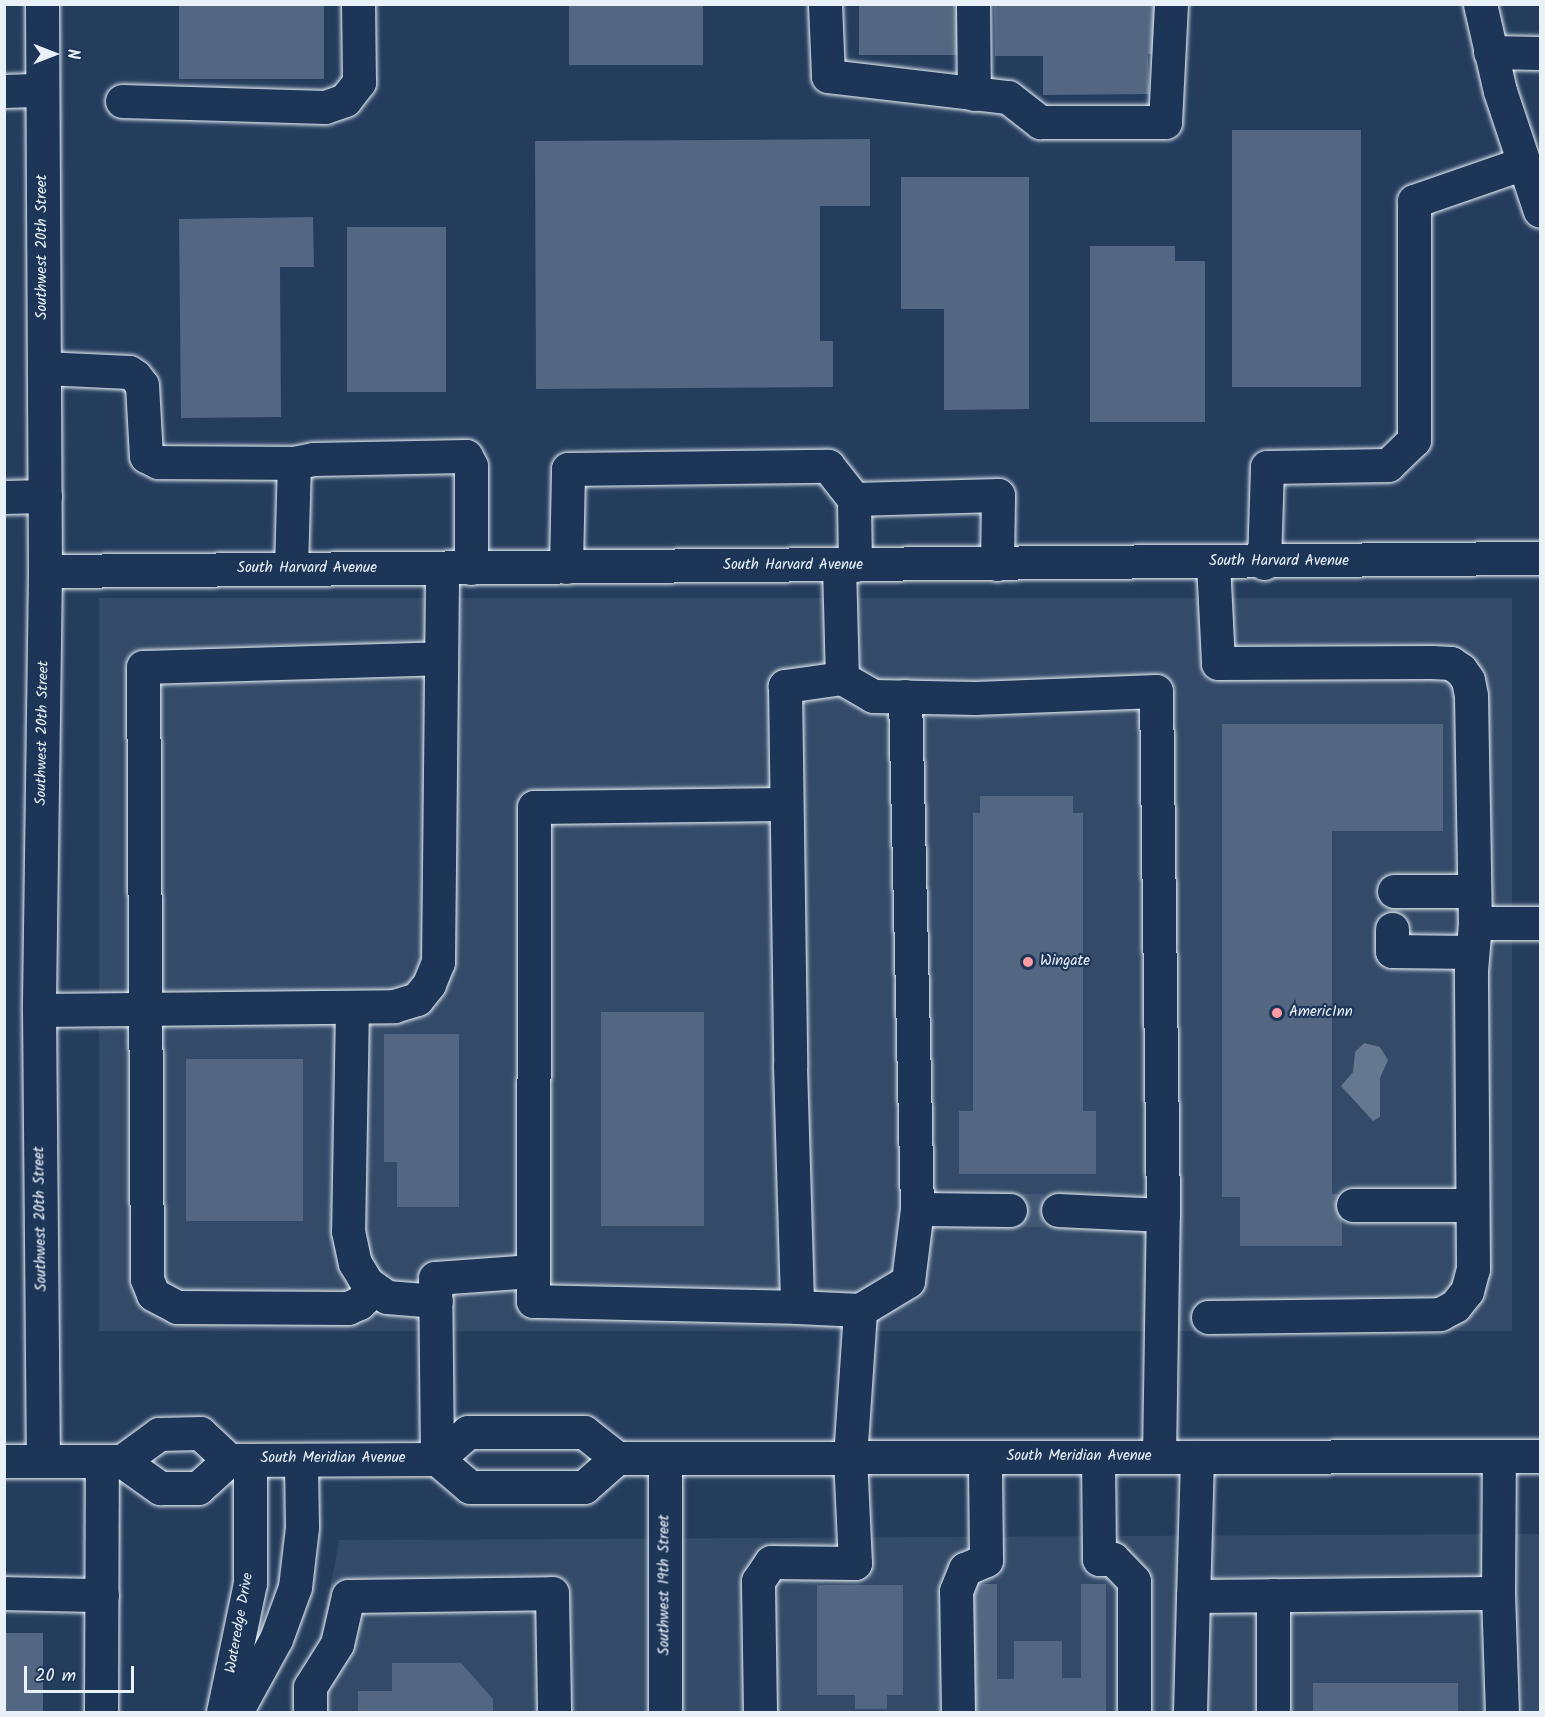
<!DOCTYPE html>
<style>
body{margin:0}
#map{position:relative;width:1545px;height:1717px;overflow:hidden;background:#253d5d;font-family:Kalam,sans-serif}
div>[style]{position:absolute}
.built>*{inset:0;background:#334a68;transform-origin:0 0}
.water>*{inset:0;background:#657890}
.building>*{inset:0;background:#536782;transform-origin:0 0}
.minor-tunnel>*{height:33px;margin-top:-16.5px;transform-origin:0;background:repeating-linear-gradient(90deg,#425874 0 33px,transparent 0 49px)}
.roads{filter:drop-shadow(0 0 2px #e8f1f8) drop-shadow(0 0 2px #e8f1f8)}
.minor>*{height:33px;margin:-16.5px;padding:0 16.5px;transform-origin:16.5px;border-radius:16.5px;background:#1d3557}
.major>*{height:33px;margin:-16.5px;padding:0 16.5px;transform-origin:16.5px;border-radius:16.5px;background:#1d3557}
.dots>*{width:16px;height:16px;translate:-50% -50%;box-sizing:border-box;border:3px solid #1d3557;border-radius:50%}
span{translate:-50% -50%;white-space:nowrap;text-align:center;line-height:1.15;-webkit-text-stroke:4.5px #1d3557;paint-order:stroke}
.street-label{font-size:15px;color:#e8f1f8}
.poi-label{font-size:15px;color:#e8f1f8}
.left{translate:0 -50%;text-align:left}
.frame{position:absolute;inset:0;border:6px solid #e8f1f8;pointer-events:none}
.north{position:absolute;left:24px;top:24px;width:60px;height:60px;-webkit-text-stroke:4px #1d3557;paint-order:stroke;rotate:90deg;font-size:16px;font-weight:700;line-height:24px;text-align:center;color:#e8f1f8}
.north::after{content:'';display:block;margin:auto;width:21px;height:27px;background:#e8f1f8;clip-path:polygon(50% 0,100% 100%,50% 72%,0 100%)}
.scale{position:absolute;left:24px;top:1666px;width:110px;height:27px;box-sizing:border-box;border:3px solid #e8f1f8;border-top:0;padding-left:8px;font-size:18px;line-height:21px;white-space:nowrap;color:#e8f1f8;-webkit-text-stroke:4px #1d3557;paint-order:stroke}
</style>
<div id="map">
<div class="built">
<div style="left:1512px;top:598px;width:733px;height:1413px;rotate:90deg"></div>
<div style="clip-path:polygon(1540px 1534px,1540px 1712px,293px 1712px,323px 1628px,339px 1540px)"></div>
</div>
<div class="water">
<div style="clip-path:polygon(1364px 1043px,1380px 1047px,1388px 1060px,1380px 1078px,1380px 1117px,1373px 1121px,1341px 1086px,1353px 1072px,1355px 1052px)"></div>
</div>
<div class="building">
<div style="left:179px;top:4px;width:145px;height:75px"></div>
<div style="left:569px;top:4px;width:134px;height:61px"></div>
<div style="left:859px;top:4px;width:104px;height:51px"></div>
<div style="clip-path:polygon(994px 5px,1161px 5px,1161px 54px,1148px 54px,1149px 94px,1043px 95px,1043px 56px,995px 56px)"></div>
<div style="left:1361px;top:130px;width:257px;height:129px;rotate:90deg"></div>
<div style="clip-path:polygon(870px 139px,870px 206px,820px 206px,820px 341px,833px 341px,833px 387px,536px 389px,535px 141px)"></div>
<div style="clip-path:polygon(901px 177px,1029px 177px,1029px 409px,944px 410px,944px 309px,901px 309px)"></div>
<div style="clip-path:polygon(313px 217px,314px 267px,280px 267px,281px 417px,181px 418px,179px 219px)"></div>
<div style="left:347px;top:227px;width:99px;height:165px"></div>
<div style="clip-path:polygon(1090px 246px,1175px 246px,1175px 261px,1205px 261px,1205px 422px,1090px 422px)"></div>
<div style="clip-path:polygon(1222px 724px,1443px 724px,1443px 831px,1332px 831px,1332px 1194px,1342px 1194px,1342px 1246px,1240px 1246px,1240px 1197px,1222px 1197px)"></div>
<div style="clip-path:polygon(980px 796px,1073px 796px,1073px 813px,1083px 813px,1083px 1111px,1096px 1111px,1096px 1174px,959px 1174px,959px 1111px,973px 1111px,973px 813px,980px 813px)"></div>
<div style="left:601px;top:1012px;width:103px;height:214px"></div>
<div style="clip-path:polygon(384px 1034px,459px 1034px,459px 1207px,397px 1207px,397px 1162px,384px 1162px)"></div>
<div style="left:186px;top:1059px;width:117px;height:162px"></div>
<div style="clip-path:polygon(973px 1584px,997px 1584px,997px 1679px,1014px 1679px,1014px 1641px,1062px 1641px,1062px 1678px,1081px 1678px,1081px 1584px,1106px 1584px,1106px 1712px,973px 1712px)"></div>
<div style="clip-path:polygon(817px 1585px,903px 1585px,903px 1695px,887px 1695px,887px 1709px,855px 1709px,855px 1695px,817px 1695px)"></div>
<div style="left:5px;top:1633px;width:38px;height:79px"></div>
<div style="clip-path:polygon(392px 1663px,461px 1663px,493px 1699px,493px 1712px,358px 1712px,358px 1691px,392px 1691px)"></div>
<div style="left:1313px;top:1683px;width:145px;height:29px"></div>
</div>
<div class="minor-tunnel">
<div style="left:1010px;top:1210px;width:48px"></div>
</div>
<div class="roads">
<div class="minor">
<div style="left:42px;top:4px;width:567px;rotate:89.7deg"></div>
<div style="left:45px;top:571px;width:439px;rotate:90.8deg"></div>
<div style="left:39px;top:1010px;width:451px;rotate:89.5deg"></div>
<div style="left:825px;top:4px;width:72px;rotate:87.6deg"></div>
<div style="left:828px;top:76px;width:181px;rotate:6.7deg"></div>
<div style="left:1008px;top:97px;width:41px;rotate:38deg"></div>
<div style="left:1040px;top:122px;width:125px"></div>
<div style="left:1165px;top:122px;width:118px;rotate:-87.1deg"></div>
<div style="left:973px;top:4px;width:90px;rotate:89.4deg"></div>
<div style="left:1480px;top:4px;width:89px;rotate:77.1deg"></div>
<div style="left:1500px;top:91px;width:126px;rotate:71.6deg"></div>
<div style="left:1490px;top:52px;width:50px;rotate:1.1deg"></div>
<div style="left:4px;top:91px;width:38px;rotate:-2deg"></div>
<div style="left:122px;top:101px;width:203px;rotate:1.7deg"></div>
<div style="left:325px;top:107px;width:21px;rotate:-19deg"></div>
<div style="left:345px;top:100px;width:23px;rotate:-52deg"></div>
<div style="left:359px;top:82px;width:78px;rotate:-90.7deg"></div>
<div style="left:44px;top:368px;width:85px;rotate:2.7deg"></div>
<div style="left:129px;top:372px;width:7px;rotate:34deg"></div>
<div style="left:135px;top:376px;width:11px;rotate:52deg"></div>
<div style="left:142px;top:385px;width:71px;rotate:86.8deg"></div>
<div style="left:146px;top:456px;width:13px;rotate:27deg"></div>
<div style="left:158px;top:462px;width:136px;rotate:0.4deg"></div>
<div style="left:4px;top:497px;width:41px;rotate:-1.4deg"></div>
<div style="left:1213px;top:563px;width:100px;rotate:87.1deg"></div>
<div style="left:1218px;top:663px;width:213px;rotate:-0.3deg"></div>
<div style="left:1431px;top:662px;width:20px;rotate:3deg"></div>
<div style="left:1451px;top:663px;width:12px;rotate:35deg"></div>
<div style="left:1461px;top:670px;width:12px;rotate:55deg"></div>
<div style="left:1468px;top:680px;width:16px;rotate:79deg"></div>
<div style="left:1471px;top:696px;width:227px;rotate:89deg"></div>
<div style="left:1475px;top:923px;width:65px"></div>
<div style="left:1264px;top:563px;width:96px;rotate:-88.2deg"></div>
<div style="left:1267px;top:467px;width:121px;rotate:-0.9deg"></div>
<div style="left:1388px;top:465px;width:36px;rotate:-44deg"></div>
<div style="left:1414px;top:440px;width:239px;rotate:-90deg"></div>
<div style="left:1414px;top:201px;width:116px;rotate:-19.1deg"></div>
<div style="left:839px;top:565px;width:113px;rotate:88.5deg"></div>
<div style="left:842px;top:678px;width:36px;rotate:30deg"></div>
<div style="left:873px;top:696px;width:102px;rotate:1.1deg"></div>
<div style="left:975px;top:698px;width:181px;rotate:-2.2deg"></div>
<div style="left:1156px;top:691px;width:524px;rotate:89.23deg"></div>
<div style="left:1163px;top:1215px;width:105px;rotate:-177.3deg"></div>
<div style="left:855px;top:565px;width:66px;rotate:-90.9deg"></div>
<div style="left:854px;top:499px;width:144px;rotate:-1.6deg"></div>
<div style="left:998px;top:495px;width:69px;rotate:90.8deg"></div>
<div style="left:566px;top:567px;width:98px;rotate:-88.8deg"></div>
<div style="left:568px;top:469px;width:260px;rotate:-0.7deg"></div>
<div style="left:828px;top:466px;width:42px;rotate:51.8deg"></div>
<div style="left:291px;top:569px;width:106px;rotate:-88.4deg"></div>
<div style="left:294px;top:463px;width:19px;rotate:-12deg"></div>
<div style="left:313px;top:459px;width:153px;rotate:-1.1deg"></div>
<div style="left:466px;top:456px;width:11px;rotate:63deg"></div>
<div style="left:471px;top:466px;width:102px;rotate:90deg"></div>
<div style="left:45px;top:571px;width:1495px;rotate:-0.5deg"></div>
<div style="left:842px;top:678px;width:58px;rotate:172deg"></div>
<div style="left:785px;top:686px;width:380px;rotate:89.2deg"></div>
<div style="left:790px;top:1066px;width:241px;rotate:88.3deg"></div>
<div style="left:797px;top:1307px;width:63px;rotate:2.7deg"></div>
<div style="left:905px;top:696px;width:513px;rotate:88.66deg"></div>
<div style="left:786px;top:804px;width:252px;rotate:179.3deg"></div>
<div style="left:534px;top:807px;width:494px;rotate:90.1deg"></div>
<div style="left:533px;top:1301px;width:264px;rotate:1.3deg"></div>
<div style="left:1394px;top:891px;width:80px"></div>
<div style="left:1392px;top:929px;width:22px;rotate:90deg"></div>
<div style="left:1392px;top:951px;width:80px;rotate:0.7deg"></div>
<div style="left:352px;top:1007px;width:224px;rotate:91deg"></div>
<div style="left:348px;top:1231px;width:33px;rotate:78deg"></div>
<div style="left:355px;top:1263px;width:23px;rotate:59deg"></div>
<div style="left:367px;top:1283px;width:24px;rotate:35deg"></div>
<div style="left:387px;top:1297px;width:49px;rotate:4.7deg"></div>
<div style="left:39px;top:1010px;width:355px;rotate:-0.6deg"></div>
<div style="left:394px;top:1006px;width:24px;rotate:-17deg"></div>
<div style="left:417px;top:999px;width:19px;rotate:-51deg"></div>
<div style="left:429px;top:984px;width:24px;rotate:-68deg"></div>
<div style="left:438px;top:962px;width:394px;rotate:-89.4deg"></div>
<div style="left:1353px;top:1205px;width:119px"></div>
<div style="left:374px;top:1289px;width:21px;rotate:137deg"></div>
<div style="left:359px;top:1303px;width:12px;rotate:156deg"></div>
<div style="left:348px;top:1308px;width:171px;rotate:-179.7deg"></div>
<div style="left:177px;top:1307px;width:27px;rotate:-152deg"></div>
<div style="left:153px;top:1294px;width:16px;rotate:-112deg"></div>
<div style="left:147px;top:1279px;width:612px;rotate:-90.37deg"></div>
<div style="left:143px;top:667px;width:298px;rotate:-1.7deg"></div>
<div style="left:1208px;top:1317px;width:232px;rotate:-0.7deg"></div>
<div style="left:1440px;top:1314px;width:17px;rotate:-28deg"></div>
<div style="left:1455px;top:1306px;width:19px;rotate:-51deg"></div>
<div style="left:1467px;top:1291px;width:23px;rotate:-75deg"></div>
<div style="left:1473px;top:1269px;width:299px;rotate:-90.4deg"></div>
<div style="left:1471px;top:970px;width:47px;rotate:-85.1deg"></div>
<div style="left:1098px;top:1457px;width:102px;rotate:89.4deg"></div>
<div style="left:1099px;top:1559px;width:14px"></div>
<div style="left:1113px;top:1559px;width:30px;rotate:46deg"></div>
<div style="left:1134px;top:1581px;width:131px;rotate:90deg"></div>
<div style="left:1159px;top:1457px;width:242px;rotate:-89.1deg"></div>
<div style="left:1197px;top:1457px;width:139px;rotate:91.6deg"></div>
<div style="left:1193px;top:1596px;width:305px;rotate:-0.6deg"></div>
<div style="left:1498px;top:1593px;width:137px;rotate:-89.6deg"></div>
<div style="left:665px;top:1458px;width:254px;rotate:90deg"></div>
<div style="left:437px;top:1459px;width:181px;rotate:-90.6deg"></div>
<div style="left:435px;top:1278px;width:98px;rotate:-4.1deg"></div>
<div style="left:4px;top:1593px;width:98px;rotate:1.2deg"></div>
<div style="left:1498px;top:1593px;width:119px;rotate:88.1deg"></div>
<div style="left:1273px;top:1595px;width:117px;rotate:90deg"></div>
<div style="left:101px;top:1712px;width:251px;rotate:-89.8deg"></div>
<div style="left:223px;top:1712px;width:132px;rotate:-78.2deg"></div>
<div style="left:250px;top:1583px;width:123px;rotate:-90deg"></div>
<div style="left:236px;top:1712px;width:83px;rotate:-61.3deg"></div>
<div style="left:276px;top:1639px;width:55px;rotate:-69.9deg"></div>
<div style="left:295px;top:1587px;width:60px;rotate:-83.3deg"></div>
<div style="left:302px;top:1527px;width:67px;rotate:-90.9deg"></div>
<div style="left:310px;top:1712px;width:25px;rotate:-90deg"></div>
<div style="left:310px;top:1687px;width:51px;rotate:-57.9deg"></div>
<div style="left:337px;top:1644px;width:49px;rotate:-77.1deg"></div>
<div style="left:348px;top:1596px;width:204px;rotate:-0.8deg"></div>
<div style="left:552px;top:1593px;width:119px;rotate:89deg"></div>
<div style="left:760px;top:1712px;width:131px;rotate:-90.9deg"></div>
<div style="left:758px;top:1581px;width:23px;rotate:-56deg"></div>
<div style="left:771px;top:1562px;width:84px;rotate:0.7deg"></div>
<div style="left:855px;top:1563px;width:105px;rotate:-92.7deg"></div>
<div style="left:850px;top:1458px;width:148px;rotate:-86.1deg"></div>
<div style="left:860px;top:1310px;width:56px;rotate:-31.1deg"></div>
<div style="left:908px;top:1281px;width:73px;rotate:-82.9deg"></div>
<div style="left:917px;top:1209px;width:93px;rotate:0.6deg"></div>
<div style="left:958px;top:1712px;width:121px;rotate:-90.9deg"></div>
<div style="left:956px;top:1591px;width:24px;rotate:-68deg"></div>
<div style="left:965px;top:1569px;width:23px;rotate:-23deg"></div>
<div style="left:986px;top:1560px;width:103px;rotate:-90.6deg"></div>
<div style="left:1190px;top:1712px;width:116px;rotate:-88.5deg"></div>
</div>
<div class="major">
<div style="left:437px;top:1459px;width:43px;rotate:40.3deg"></div>
<div style="left:470px;top:1487px;width:114px"></div>
<div style="left:584px;top:1487px;width:44px;rotate:-41.3deg"></div>
<div style="left:4px;top:1461px;width:118px"></div>
<div style="left:122px;top:1461px;width:47px;rotate:35.4deg"></div>
<div style="left:160px;top:1488px;width:38px"></div>
<div style="left:198px;top:1488px;width:42px;rotate:-42.1deg"></div>
<div style="left:229px;top:1460px;width:208px;rotate:-0.3deg"></div>
<div style="left:437px;top:1459px;width:41px;rotate:-41.1deg"></div>
<div style="left:468px;top:1432px;width:116px"></div>
<div style="left:584px;top:1432px;width:42px;rotate:38.2deg"></div>
<div style="left:617px;top:1458px;width:923px;rotate:-0.12deg"></div>
<div style="left:122px;top:1461px;width:46px;rotate:-36.1deg"></div>
<div style="left:159px;top:1434px;width:41px;rotate:-1.4deg"></div>
<div style="left:200px;top:1433px;width:40px;rotate:43deg"></div>
</div>
</div>
<div class="dots">
<div style="left:1028px;top:962px;background:#ff9aa2"></div>
<div style="left:1277px;top:1013px;background:#ff9aa2"></div>
</div>
<div class="street-label">
<span style="left:43px;top:247px;rotate:-90deg">Southwest 20th Street</span>
<span style="left:1279px;top:562px">South Harvard Avenue</span>
<span style="left:793px;top:566px">South Harvard Avenue</span>
<span style="left:307px;top:569px">South Harvard Avenue</span>
<span style="left:43px;top:733px;rotate:-89deg">Southwest 20th Street</span>
<span style="left:41px;top:1219px;rotate:-91deg">Southwest 20th Street</span>
<span style="left:1079px;top:1457px">South Meridian Avenue</span>
<span style="left:333px;top:1459px">South Meridian Avenue</span>
<span style="left:665px;top:1585px;rotate:-90deg">Southwest 19th Street</span>
<span style="left:240px;top:1623px;rotate:-80deg">Wateredge Drive</span>
</div>
<div class="poi-label">
<span class="left" style="left:1040px;top:962px">Wingate</span>
<span class="left" style="left:1289px;top:1013px">AmericInn</span>
</div>
<div class="frame"></div>
<div class="north">N</div>
<div class="scale">20 m</div>
</div>
